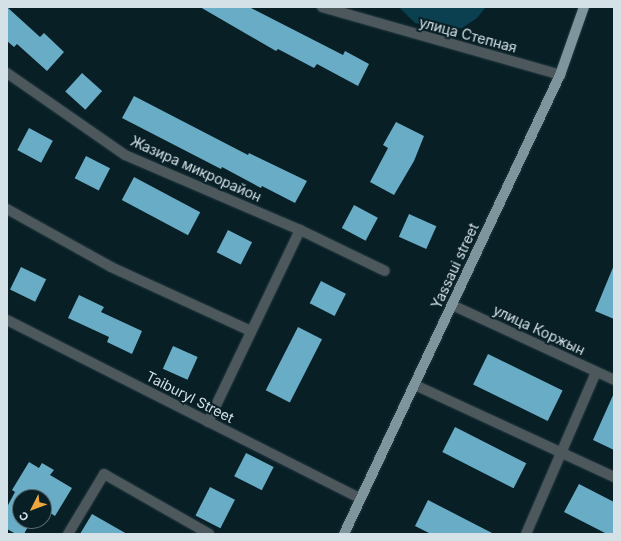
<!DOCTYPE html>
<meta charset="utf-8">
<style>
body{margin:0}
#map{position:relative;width:621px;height:541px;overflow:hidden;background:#081f26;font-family:Inter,sans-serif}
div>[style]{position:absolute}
.green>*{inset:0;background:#0a4050}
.building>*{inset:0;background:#69acc5;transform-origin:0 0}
.roads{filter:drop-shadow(0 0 1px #253a41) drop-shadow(0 0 1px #253a41)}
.minor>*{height:10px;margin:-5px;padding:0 5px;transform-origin:5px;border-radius:5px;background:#4d585c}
.major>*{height:10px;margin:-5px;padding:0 5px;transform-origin:5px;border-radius:5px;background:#7f959d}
span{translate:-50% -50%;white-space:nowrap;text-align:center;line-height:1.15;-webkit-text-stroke:4px #081f26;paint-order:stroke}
.street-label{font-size:14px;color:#d4e2e7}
.frame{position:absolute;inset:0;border:8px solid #d4e2e7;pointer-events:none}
.north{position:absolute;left:12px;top:489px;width:40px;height:40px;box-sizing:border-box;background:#081f26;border:1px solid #5a6d73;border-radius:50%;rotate:228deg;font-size:11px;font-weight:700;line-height:16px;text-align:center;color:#d4e2e7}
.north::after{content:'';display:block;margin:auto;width:14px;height:18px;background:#efa73d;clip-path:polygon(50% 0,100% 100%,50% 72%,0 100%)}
</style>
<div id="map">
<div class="green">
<div style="clip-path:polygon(399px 7px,486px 7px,477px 18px,462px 28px,441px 28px,415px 23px)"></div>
</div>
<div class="building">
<div style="clip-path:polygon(7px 7px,40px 37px,44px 33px,64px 52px,47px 71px,17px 44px,14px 47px,7px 41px)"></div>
<div style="clip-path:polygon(200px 7px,249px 7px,343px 55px,345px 51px,369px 64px,358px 86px,317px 64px,314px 68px,278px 49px,276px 51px)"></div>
<div style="left:82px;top:73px;width:27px;height:25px;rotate:42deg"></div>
<div style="clip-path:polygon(134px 96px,248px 155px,249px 153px,307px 181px,295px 203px,262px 186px,261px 188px,222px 167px,221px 169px,122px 118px)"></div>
<div style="clip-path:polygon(396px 122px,424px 136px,414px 161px,394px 195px,370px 182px,388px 148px,383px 145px)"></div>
<div style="left:29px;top:128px;width:27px;height:25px;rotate:28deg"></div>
<div style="left:86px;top:156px;width:27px;height:25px;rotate:27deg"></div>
<div style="left:134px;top:177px;width:75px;height:26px;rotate:28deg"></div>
<div style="left:354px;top:205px;width:27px;height:26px;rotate:28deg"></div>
<div style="left:409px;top:214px;width:30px;height:25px;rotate:24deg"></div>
<div style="left:228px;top:230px;width:27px;height:25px;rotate:27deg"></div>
<div style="clip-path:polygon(614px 265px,614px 319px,595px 311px)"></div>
<div style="left:21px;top:267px;width:28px;height:25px;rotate:26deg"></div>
<div style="left:321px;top:281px;width:28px;height:25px;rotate:27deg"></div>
<div style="clip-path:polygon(79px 295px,104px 307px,101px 312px,142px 331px,132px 354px,107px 342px,109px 337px,68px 318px)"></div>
<div style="left:298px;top:327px;width:27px;height:71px;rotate:27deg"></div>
<div style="left:173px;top:346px;width:27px;height:25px;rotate:24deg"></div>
<div style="left:488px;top:354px;width:83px;height:34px;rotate:26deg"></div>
<div style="clip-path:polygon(614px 393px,614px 450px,593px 440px)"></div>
<div style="left:455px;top:427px;width:80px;height:28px;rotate:27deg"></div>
<div style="left:246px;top:453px;width:31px;height:26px;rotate:27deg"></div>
<div style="clip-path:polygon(29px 462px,39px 468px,42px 463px,54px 470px,50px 475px,72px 488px,55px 516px,44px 509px,44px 497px,20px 497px,20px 521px,31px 521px,24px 534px,16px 534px,7px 529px,7px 507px,15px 492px,12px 490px)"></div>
<div style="clip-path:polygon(579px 484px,614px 502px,614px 534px,607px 534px,564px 512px)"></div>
<div style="left:210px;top:487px;width:28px;height:32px;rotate:27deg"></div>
<div style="clip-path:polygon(428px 500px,494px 534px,431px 534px,415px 526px)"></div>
<div style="clip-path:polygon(92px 514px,127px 534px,80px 534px)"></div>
</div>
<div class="roads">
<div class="minor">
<div style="left:322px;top:7px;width:248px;rotate:15.9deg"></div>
<div style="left:7px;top:73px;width:144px;rotate:34.8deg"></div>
<div style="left:125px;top:155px;width:190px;rotate:23.2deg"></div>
<div style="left:300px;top:230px;width:94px;rotate:25.8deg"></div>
<div style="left:7px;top:209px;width:119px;rotate:29.1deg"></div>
<div style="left:111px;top:267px;width:154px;rotate:24.6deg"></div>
<div style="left:452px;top:305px;width:179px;rotate:24.8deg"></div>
<div style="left:7px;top:320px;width:395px;rotate:26.8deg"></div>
<div style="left:415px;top:385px;width:219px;rotate:24.8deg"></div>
<div style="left:208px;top:422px;width:213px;rotate:-64.4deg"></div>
<div style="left:68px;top:534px;width:70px;rotate:-59deg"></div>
<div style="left:104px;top:474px;width:121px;rotate:29.7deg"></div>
<div style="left:526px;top:534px;width:176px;rotate:-66.6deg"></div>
</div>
<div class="major">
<div style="left:344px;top:534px;width:507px;rotate:-64.8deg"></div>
<div style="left:560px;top:75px;width:72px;rotate:-70.6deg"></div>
</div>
</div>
<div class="street-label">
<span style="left:468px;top:35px;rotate:15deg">улица Степная</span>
<span style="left:196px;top:169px;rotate:24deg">Жазира микрорайон</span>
<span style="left:455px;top:266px;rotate:-65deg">Yassaui street</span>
<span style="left:539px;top:330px;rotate:25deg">улица Коржын</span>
<span style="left:190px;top:397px;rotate:27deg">Taiburyl Street</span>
</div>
<div class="frame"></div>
<div class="north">С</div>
</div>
